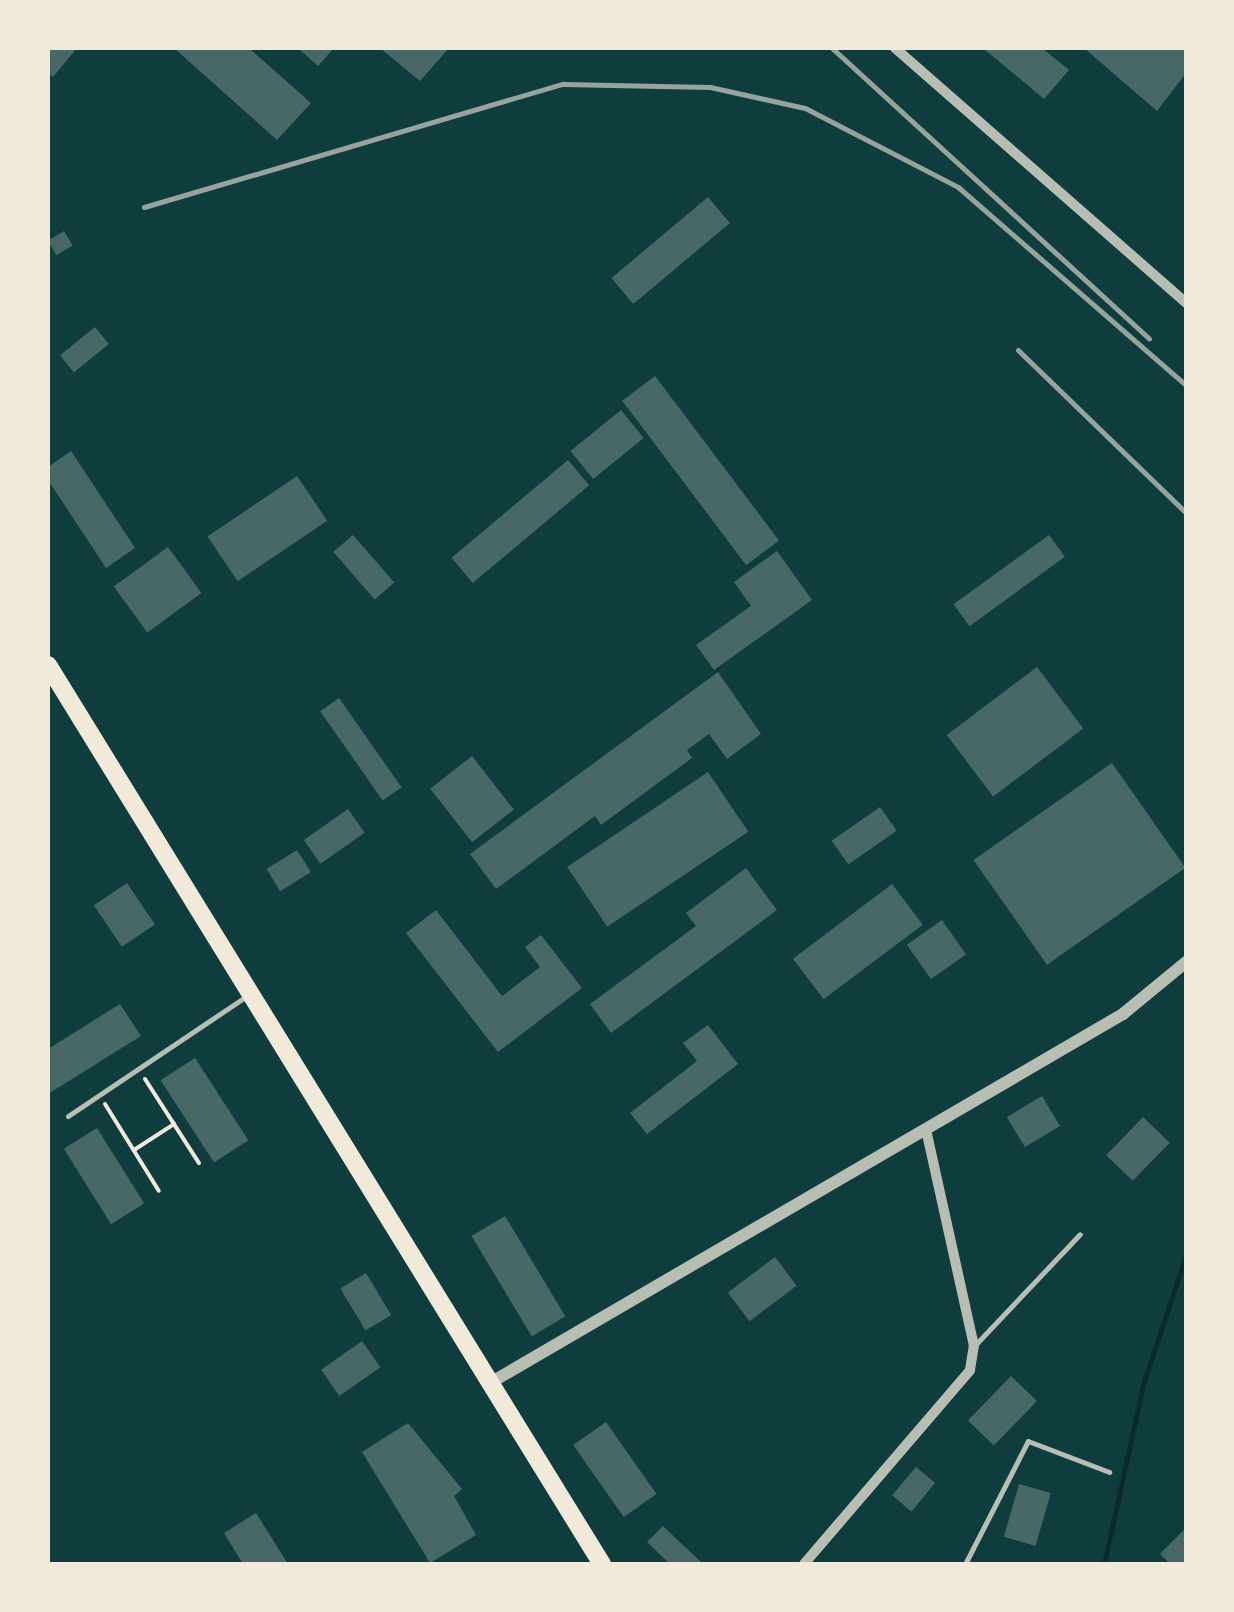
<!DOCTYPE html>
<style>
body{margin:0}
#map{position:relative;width:1234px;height:1612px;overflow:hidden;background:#0f3d3e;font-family:Raleway,sans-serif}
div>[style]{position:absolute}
.stream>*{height:5px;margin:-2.5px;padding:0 2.5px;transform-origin:2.5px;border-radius:2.5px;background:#0a2a2b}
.building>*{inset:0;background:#486865;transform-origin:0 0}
.path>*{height:4px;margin:-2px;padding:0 2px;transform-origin:2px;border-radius:2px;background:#f1e9da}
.service>*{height:5px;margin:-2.5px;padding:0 2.5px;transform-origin:2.5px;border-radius:2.5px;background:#b8beb3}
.minor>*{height:10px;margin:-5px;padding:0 5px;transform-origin:5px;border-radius:5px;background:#b8beb3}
.tertiary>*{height:12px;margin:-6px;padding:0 6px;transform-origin:6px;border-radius:6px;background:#b8beb3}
.primary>*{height:18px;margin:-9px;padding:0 9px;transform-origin:9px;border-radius:9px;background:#f1e9da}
.rail>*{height:5px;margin:-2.5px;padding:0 2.5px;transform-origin:2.5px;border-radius:2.5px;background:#97a49c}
span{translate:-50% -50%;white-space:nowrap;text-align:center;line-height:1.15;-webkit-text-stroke:10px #f1e9da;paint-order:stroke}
.frame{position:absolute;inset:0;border:50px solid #f1e9da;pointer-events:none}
</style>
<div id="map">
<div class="stream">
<div style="left:1104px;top:1564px;width:187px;rotate:-77.7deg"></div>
<div style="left:1144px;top:1381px;width:133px;rotate:-71.6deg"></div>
</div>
<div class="building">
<div style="clip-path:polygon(48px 48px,77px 48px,53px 77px,48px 72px)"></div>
<div style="clip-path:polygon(174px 48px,249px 48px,311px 103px,277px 140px)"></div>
<div style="clip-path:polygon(298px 48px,334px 48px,318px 66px)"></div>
<div style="clip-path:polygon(380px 48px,449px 48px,420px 81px)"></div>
<div style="clip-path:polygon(983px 48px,1042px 48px,1069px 70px,1044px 99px)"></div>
<div style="clip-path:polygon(1084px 48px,1186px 48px,1186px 73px,1157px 111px)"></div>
<div style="left:708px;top:197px;width:34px;height:126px;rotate:50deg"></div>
<div style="left:64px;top:231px;width:17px;height:19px;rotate:59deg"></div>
<div style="left:95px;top:327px;width:22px;height:45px;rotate:51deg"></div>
<div style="left:655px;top:376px;width:206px;height:41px;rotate:53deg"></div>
<div style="left:621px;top:410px;width:36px;height:65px;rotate:51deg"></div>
<div style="clip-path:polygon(71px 451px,135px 548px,106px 568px,48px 480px,48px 467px)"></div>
<div style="left:568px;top:460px;width:33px;height:152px;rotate:50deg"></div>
<div style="left:297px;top:476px;width:54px;height:108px;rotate:56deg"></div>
<div style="left:353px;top:535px;width:63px;height:26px;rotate:49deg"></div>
<div style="left:1049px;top:535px;width:27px;height:118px;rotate:54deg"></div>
<div style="left:168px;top:547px;width:57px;height:67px;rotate:54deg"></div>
<div style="clip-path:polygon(777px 551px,812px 600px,714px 670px,696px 645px,751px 606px,734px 582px)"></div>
<div style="left:1037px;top:667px;width:77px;height:113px;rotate:53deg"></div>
<div style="clip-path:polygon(718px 672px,761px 734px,727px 759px,709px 734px,687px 750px,692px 758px,601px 825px,595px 816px,496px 889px,470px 854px)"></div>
<div style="left:339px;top:698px;width:109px;height:23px;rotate:55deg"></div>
<div style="left:472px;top:756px;width:68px;height:53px;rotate:52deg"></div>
<div style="left:1112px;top:763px;width:128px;height:169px;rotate:55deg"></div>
<div style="left:708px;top:772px;width:72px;height:170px;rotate:56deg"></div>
<div style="left:880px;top:807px;width:29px;height:59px;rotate:55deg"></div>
<div style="left:348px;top:809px;width:29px;height:54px;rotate:55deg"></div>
<div style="left:297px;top:850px;width:26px;height:36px;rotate:58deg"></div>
<div style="clip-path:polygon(746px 868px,777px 910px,611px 1033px,590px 1004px,696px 926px,686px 913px)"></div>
<div style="left:127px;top:883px;width:50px;height:40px;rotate:56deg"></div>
<div style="left:892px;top:884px;width:51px;height:124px;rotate:53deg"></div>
<div style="clip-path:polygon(436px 910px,502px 996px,540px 967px,525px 947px,541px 935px,582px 988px,498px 1052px,406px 933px)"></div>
<div style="left:942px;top:920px;width:42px;height:43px;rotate:55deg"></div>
<div style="clip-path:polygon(120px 1004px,141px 1036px,48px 1094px,48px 1049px)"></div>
<div style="clip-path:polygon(708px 1025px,738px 1064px,647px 1134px,630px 1113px,697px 1061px,683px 1043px)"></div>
<div style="left:195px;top:1058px;width:98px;height:41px;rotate:57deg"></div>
<div style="left:1042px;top:1096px;width:35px;height:41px;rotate:59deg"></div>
<div style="left:1143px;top:1117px;width:37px;height:53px;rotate:44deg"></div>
<div style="left:97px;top:1128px;width:89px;height:39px;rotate:58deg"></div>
<div style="left:505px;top:1216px;width:117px;height:39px;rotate:59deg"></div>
<div style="left:775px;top:1257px;width:36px;height:59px;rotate:53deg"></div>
<div style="left:366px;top:1273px;width:49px;height:30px;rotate:59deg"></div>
<div style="left:362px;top:1341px;width:32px;height:50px;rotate:55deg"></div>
<div style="left:1011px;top:1376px;width:36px;height:62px;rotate:44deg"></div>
<div style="left:606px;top:1422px;width:88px;height:40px;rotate:55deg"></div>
<div style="clip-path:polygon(408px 1423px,462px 1489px,454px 1496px,476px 1535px,430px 1563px,362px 1452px)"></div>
<div style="left:916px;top:1467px;width:25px;height:37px;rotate:40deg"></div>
<div style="left:1019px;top:1484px;width:33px;height:55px;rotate:16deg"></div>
<div style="clip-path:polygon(256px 1513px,288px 1564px,243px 1564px,224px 1533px)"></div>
<div style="clip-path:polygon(663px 1526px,703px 1564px,670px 1564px,647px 1542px)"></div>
<div style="clip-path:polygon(1186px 1528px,1186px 1564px,1170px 1564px,1160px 1554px)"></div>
</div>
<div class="path">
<div style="left:145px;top:1079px;width:100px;rotate:57.3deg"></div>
<div style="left:105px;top:1104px;width:102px;rotate:58.2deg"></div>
<div style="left:134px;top:1150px;width:48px;rotate:-33deg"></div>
</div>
<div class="service">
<div style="left:68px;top:1116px;width:217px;rotate:-33.9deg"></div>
<div style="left:976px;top:1344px;width:151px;rotate:-46.6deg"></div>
<div style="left:965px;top:1564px;width:138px;rotate:-62.9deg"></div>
<div style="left:1028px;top:1441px;width:87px;rotate:20.9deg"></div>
</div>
<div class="minor">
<div style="left:895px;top:48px;width:387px;rotate:41.2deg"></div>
<div style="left:804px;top:1564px;width:255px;rotate:-49.4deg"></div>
<div style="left:970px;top:1370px;width:24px;rotate:-81deg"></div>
<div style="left:974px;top:1346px;width:221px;rotate:-102.5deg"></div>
</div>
<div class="tertiary">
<div style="left:490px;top:1383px;width:733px;rotate:-30.24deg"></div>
<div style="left:1123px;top:1014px;width:82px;rotate:-39.5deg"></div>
</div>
<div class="primary">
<div style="left:48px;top:665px;width:1056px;rotate:58.36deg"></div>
</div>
<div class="rail">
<div style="left:832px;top:48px;width:430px;rotate:42.5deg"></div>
<div style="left:144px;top:207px;width:437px;rotate:-16.4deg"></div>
<div style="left:563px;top:84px;width:147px;rotate:1.2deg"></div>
<div style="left:710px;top:87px;width:97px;rotate:12.5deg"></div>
<div style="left:805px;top:108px;width:172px;rotate:27.3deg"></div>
<div style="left:958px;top:187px;width:302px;rotate:41deg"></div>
<div style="left:1018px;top:350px;width:234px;rotate:44.1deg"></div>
</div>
<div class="frame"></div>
</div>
